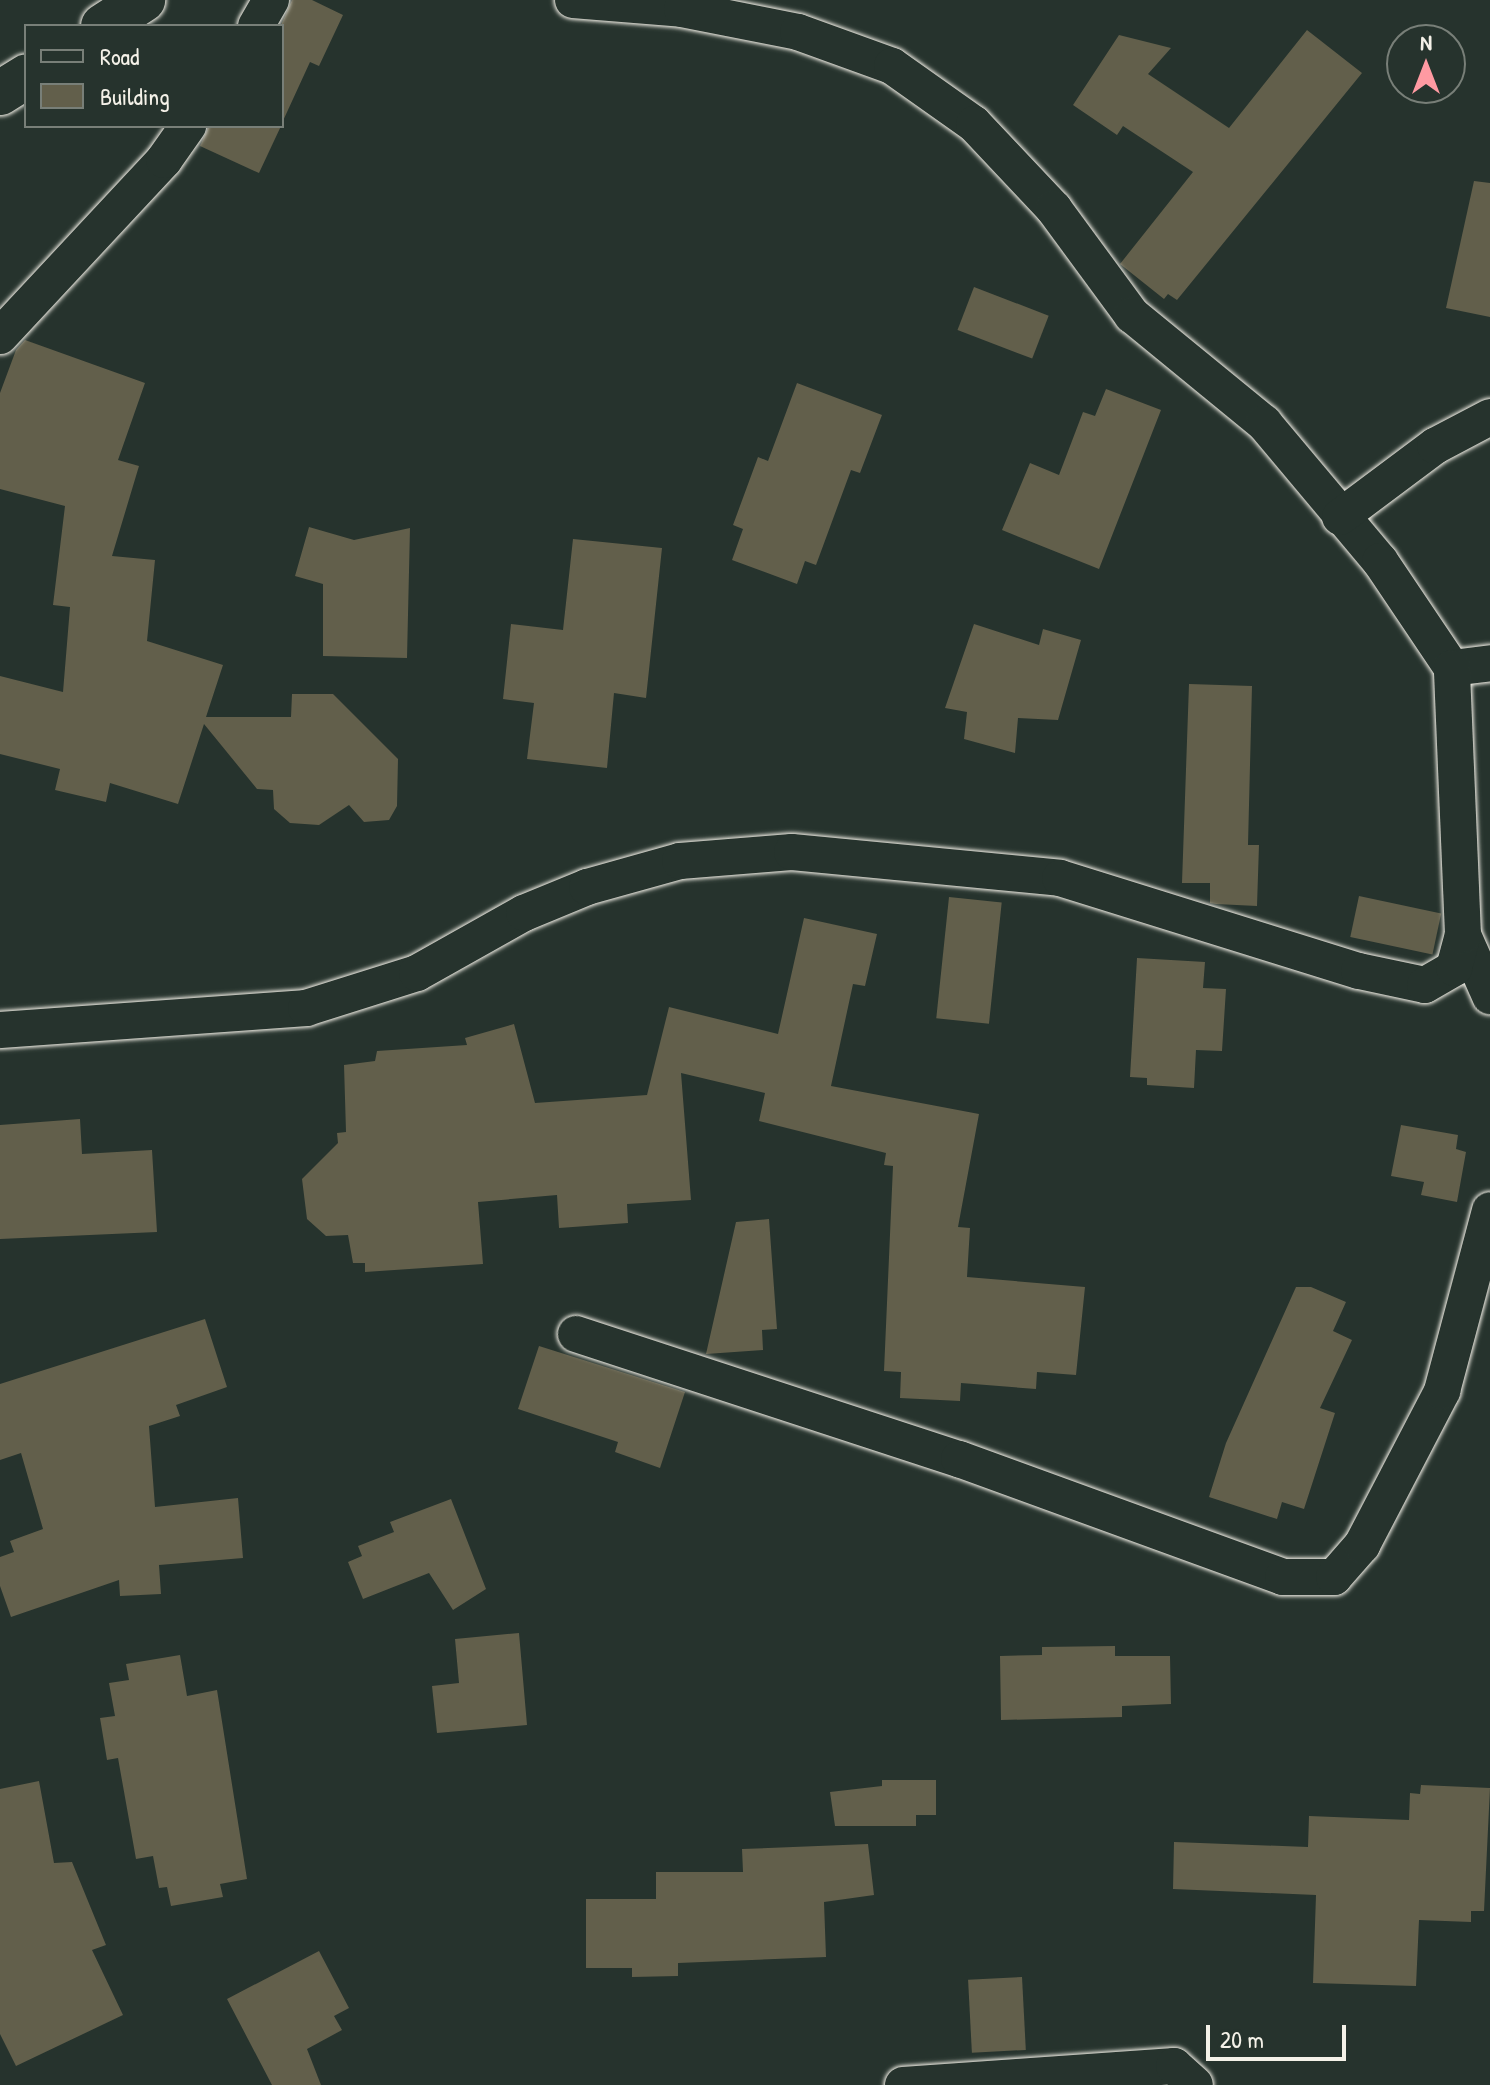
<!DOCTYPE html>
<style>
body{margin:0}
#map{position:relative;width:1490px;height:2085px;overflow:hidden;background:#26332d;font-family:"Patrick Hand",sans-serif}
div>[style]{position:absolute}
.building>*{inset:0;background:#625f4b;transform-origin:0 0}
.roads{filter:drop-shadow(0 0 2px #f4f1e8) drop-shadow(0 0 2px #f4f1e8)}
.minor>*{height:36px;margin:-18px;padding:0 18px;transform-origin:18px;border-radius:18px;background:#26332d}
.secondary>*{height:44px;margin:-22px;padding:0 22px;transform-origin:22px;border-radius:22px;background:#26332d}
span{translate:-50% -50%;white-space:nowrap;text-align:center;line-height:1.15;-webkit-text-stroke:7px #26332d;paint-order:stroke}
.legend{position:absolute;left:24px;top:24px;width:260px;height:104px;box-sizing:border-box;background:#26332d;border:2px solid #787f78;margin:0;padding:10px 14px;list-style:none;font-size:24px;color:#f4f1e8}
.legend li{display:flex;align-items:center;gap:16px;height:40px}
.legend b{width:40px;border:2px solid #787f78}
.north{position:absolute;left:1386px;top:24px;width:80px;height:80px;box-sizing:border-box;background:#26332d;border:2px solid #787f78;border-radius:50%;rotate:0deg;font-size:22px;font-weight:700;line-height:32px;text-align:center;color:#f4f1e8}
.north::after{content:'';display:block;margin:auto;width:28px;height:36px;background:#ff9aa2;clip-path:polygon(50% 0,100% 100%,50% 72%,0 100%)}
.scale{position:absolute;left:1206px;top:2025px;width:140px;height:36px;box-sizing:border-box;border:4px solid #f4f1e8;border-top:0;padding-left:10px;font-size:24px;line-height:28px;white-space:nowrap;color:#f4f1e8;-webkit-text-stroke:6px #26332d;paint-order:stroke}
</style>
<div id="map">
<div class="building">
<div style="clip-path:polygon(292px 0,312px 0,343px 15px,319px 66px,310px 62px,282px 123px,282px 23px)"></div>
<div style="clip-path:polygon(1307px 30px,1362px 73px,1177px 300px,1168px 294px,1164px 299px,1120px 264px,1193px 172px,1123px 126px,1117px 135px,1073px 105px,1119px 35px,1171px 48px,1148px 74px,1229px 128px)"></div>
<div style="clip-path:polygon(209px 126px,281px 126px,259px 173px,200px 146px)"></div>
<div style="clip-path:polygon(1474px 181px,1490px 183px,1490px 317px,1446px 308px)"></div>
<div style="left:974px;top:287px;width:80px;height:46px;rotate:21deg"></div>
<div style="clip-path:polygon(25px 340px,145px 383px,118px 460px,139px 466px,112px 556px,155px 560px,147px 641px,223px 665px,206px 717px,291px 717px,292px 694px,333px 694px,398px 759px,397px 806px,389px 820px,364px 822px,349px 805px,319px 825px,290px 823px,274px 809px,273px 790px,257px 789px,204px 724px,178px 804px,110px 783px,106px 802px,55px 790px,60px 769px,0 754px,0 676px,63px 692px,70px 607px,53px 605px,65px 506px,0 489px,0 393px,16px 350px)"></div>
<div style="clip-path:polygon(797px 383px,882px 415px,860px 473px,851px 470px,816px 565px,805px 561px,797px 584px,732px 560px,743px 529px,733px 525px,758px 457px,768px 461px)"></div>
<div style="clip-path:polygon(1106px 389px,1161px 410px,1099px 569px,1002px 530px,1030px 463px,1059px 475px,1083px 412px,1095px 416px)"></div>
<div style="clip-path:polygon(309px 527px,354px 540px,410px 528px,407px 658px,323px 656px,323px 584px,295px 576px)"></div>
<div style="clip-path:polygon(573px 539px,662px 548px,646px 698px,614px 693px,607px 768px,527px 759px,534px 703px,503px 699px,511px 624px,563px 630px)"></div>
<div style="clip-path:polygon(974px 624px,1039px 645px,1043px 629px,1081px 640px,1058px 720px,1018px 718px,1015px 753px,964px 739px,967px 712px,945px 708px)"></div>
<div style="clip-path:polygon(1189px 684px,1252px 686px,1248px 845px,1259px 845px,1257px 906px,1216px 904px,1210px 903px,1210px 883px,1182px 883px)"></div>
<div style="left:1359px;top:896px;width:84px;height:42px;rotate:12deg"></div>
<div style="left:949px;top:897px;width:53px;height:122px;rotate:6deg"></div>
<div style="clip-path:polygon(804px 918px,877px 934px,865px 986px,853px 984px,831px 1086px,979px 1114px,958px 1227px,970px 1228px,967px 1277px,1085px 1287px,1076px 1375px,1037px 1372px,1036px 1389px,961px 1383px,960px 1401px,900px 1398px,901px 1372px,884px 1371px,893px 1166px,884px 1165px,886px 1153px,759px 1121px,765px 1093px,681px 1073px,691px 1200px,627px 1204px,628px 1223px,559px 1228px,557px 1195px,478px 1202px,483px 1264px,365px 1272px,365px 1263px,353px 1263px,348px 1235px,326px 1236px,307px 1219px,302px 1179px,338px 1143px,337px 1133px,346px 1132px,344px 1065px,375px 1061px,377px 1051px,467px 1045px,465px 1038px,514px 1024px,535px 1103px,647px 1095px,669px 1007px,778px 1034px)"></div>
<div style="clip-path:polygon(1137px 958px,1205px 962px,1203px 988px,1226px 989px,1222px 1051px,1196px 1050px,1194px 1088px,1147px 1085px,1147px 1078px,1130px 1077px)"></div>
<div style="clip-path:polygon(80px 1119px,82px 1154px,152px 1150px,157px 1232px,0 1239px,0 1125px)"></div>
<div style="clip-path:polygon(1401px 1125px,1458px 1135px,1456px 1149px,1466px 1152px,1457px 1202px,1421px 1195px,1424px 1182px,1391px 1176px)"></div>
<div style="clip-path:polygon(769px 1219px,777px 1329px,762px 1330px,763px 1350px,706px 1354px,736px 1222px)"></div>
<div style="clip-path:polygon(1296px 1287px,1311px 1287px,1346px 1302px,1333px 1331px,1352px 1340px,1320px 1408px,1335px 1413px,1304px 1509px,1282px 1502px,1277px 1519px,1209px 1497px,1226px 1443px)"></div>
<div style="clip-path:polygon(205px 1319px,227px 1387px,176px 1405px,180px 1416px,149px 1426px,155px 1507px,238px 1498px,243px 1558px,159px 1565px,161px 1594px,120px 1596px,119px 1580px,11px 1617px,0 1586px,0 1557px,14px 1552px,10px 1541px,43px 1529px,21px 1453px,0 1460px,0 1384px)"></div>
<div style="clip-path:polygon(539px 1346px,685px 1392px,660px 1468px,615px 1452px,618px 1442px,518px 1409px)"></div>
<div style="clip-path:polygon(451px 1499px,486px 1589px,453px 1610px,429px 1573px,363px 1599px,348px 1562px,362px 1556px,358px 1546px,394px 1532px,390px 1522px)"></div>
<div style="clip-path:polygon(519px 1633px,527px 1725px,437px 1733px,432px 1686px,459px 1683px,455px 1639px)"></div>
<div style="clip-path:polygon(1115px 1646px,1115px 1656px,1170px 1656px,1171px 1704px,1122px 1706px,1122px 1717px,1001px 1720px,1000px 1656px,1042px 1655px,1042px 1647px)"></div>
<div style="clip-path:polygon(180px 1655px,187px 1696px,217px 1690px,247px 1879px,220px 1884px,223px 1897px,171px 1906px,167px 1887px,159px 1888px,153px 1856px,136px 1859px,118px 1758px,107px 1760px,100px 1718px,115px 1716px,109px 1683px,129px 1680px,126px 1664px)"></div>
<div style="clip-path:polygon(882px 1780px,936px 1780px,936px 1815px,916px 1815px,916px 1826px,835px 1826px,830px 1792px,882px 1786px)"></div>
<div style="clip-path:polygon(39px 1781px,54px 1863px,72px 1862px,106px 1945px,92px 1950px,123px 2015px,16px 2066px,0 2034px,0 1789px)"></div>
<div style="clip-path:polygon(1421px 1785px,1490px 1788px,1484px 1911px,1471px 1911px,1471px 1922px,1419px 1920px,1416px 1986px,1313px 1983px,1316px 1895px,1173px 1889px,1174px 1842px,1308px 1847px,1309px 1816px,1409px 1820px,1410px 1793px,1420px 1794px)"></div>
<div style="clip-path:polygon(868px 1844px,874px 1895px,824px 1902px,826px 1957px,678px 1963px,678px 1976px,632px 1977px,632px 1968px,586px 1968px,586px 1899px,656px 1899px,656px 1872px,743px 1872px,742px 1849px)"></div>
<div style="clip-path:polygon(319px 1951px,349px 2008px,334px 2016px,342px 2030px,307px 2049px,321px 2085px,272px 2085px,227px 1999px)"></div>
<div style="left:1022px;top:1977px;width:73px;height:54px;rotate:87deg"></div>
</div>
<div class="roads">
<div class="minor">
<div style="left:573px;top:0;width:109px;rotate:4.7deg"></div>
<div style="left:682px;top:9px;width:118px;rotate:11.2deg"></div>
<div style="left:798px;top:32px;width:100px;rotate:19.9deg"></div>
<div style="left:892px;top:66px;width:100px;rotate:35.3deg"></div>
<div style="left:974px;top:124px;width:117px;rotate:46.7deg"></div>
<div style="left:1054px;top:209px;width:132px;rotate:53.7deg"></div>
<div style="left:1132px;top:315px;width:171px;rotate:39.3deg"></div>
<div style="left:1264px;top:423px;width:180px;rotate:50deg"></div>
<div style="left:1380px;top:561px;width:129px;rotate:56.1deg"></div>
<div style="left:1452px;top:668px;width:38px;rotate:-7deg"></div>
<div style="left:256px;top:26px;width:30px;rotate:-60deg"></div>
<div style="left:0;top:336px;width:241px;rotate:-47deg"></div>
<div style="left:164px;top:160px;width:42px;rotate:-54.8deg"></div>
<div style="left:1340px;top:517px;width:119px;rotate:-36.8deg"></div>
<div style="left:1435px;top:446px;width:62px;rotate:-27.8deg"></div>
<div style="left:1463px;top:935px;width:67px;rotate:66.1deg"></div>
<div style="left:0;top:1030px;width:307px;rotate:-4.1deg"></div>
<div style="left:306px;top:1008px;width:116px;rotate:-17.5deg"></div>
<div style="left:417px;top:973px;width:123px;rotate:-29.3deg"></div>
<div style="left:524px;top:913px;width:68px;rotate:-22.4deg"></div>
<div style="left:587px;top:887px;width:97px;rotate:-15.6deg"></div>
<div style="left:680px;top:861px;width:112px;rotate:-4.6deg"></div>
<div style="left:792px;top:852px;width:269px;rotate:5.5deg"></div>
<div style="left:1060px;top:878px;width:313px;rotate:17.3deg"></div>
<div style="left:1359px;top:971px;width:67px;rotate:12deg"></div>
<div style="left:1425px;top:985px;width:34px;rotate:-30deg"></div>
<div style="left:1454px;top:968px;width:34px;rotate:-75deg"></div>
<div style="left:1463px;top:935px;width:267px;rotate:-92.4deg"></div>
<div style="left:576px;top:1334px;width:403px;rotate:18.1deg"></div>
<div style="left:959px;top:1459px;width:345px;rotate:20deg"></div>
<div style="left:1283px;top:1577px;width:51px"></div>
<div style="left:1334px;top:1577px;width:43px;rotate:-48.8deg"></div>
<div style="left:1362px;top:1545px;width:174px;rotate:-62.5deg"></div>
<div style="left:1442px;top:1391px;width:187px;rotate:-75.1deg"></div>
<div style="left:903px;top:2085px;width:272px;rotate:-4deg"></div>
<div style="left:1174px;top:2066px;width:28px;rotate:42deg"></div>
</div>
<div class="secondary">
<div style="left:103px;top:26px;width:48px;rotate:-33deg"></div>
<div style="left:0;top:93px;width:31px;rotate:-32deg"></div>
</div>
</div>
<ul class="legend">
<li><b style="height:10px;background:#26332d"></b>Road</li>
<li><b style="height:22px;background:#625f4b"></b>Building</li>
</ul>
<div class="north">N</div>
<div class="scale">20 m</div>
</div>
